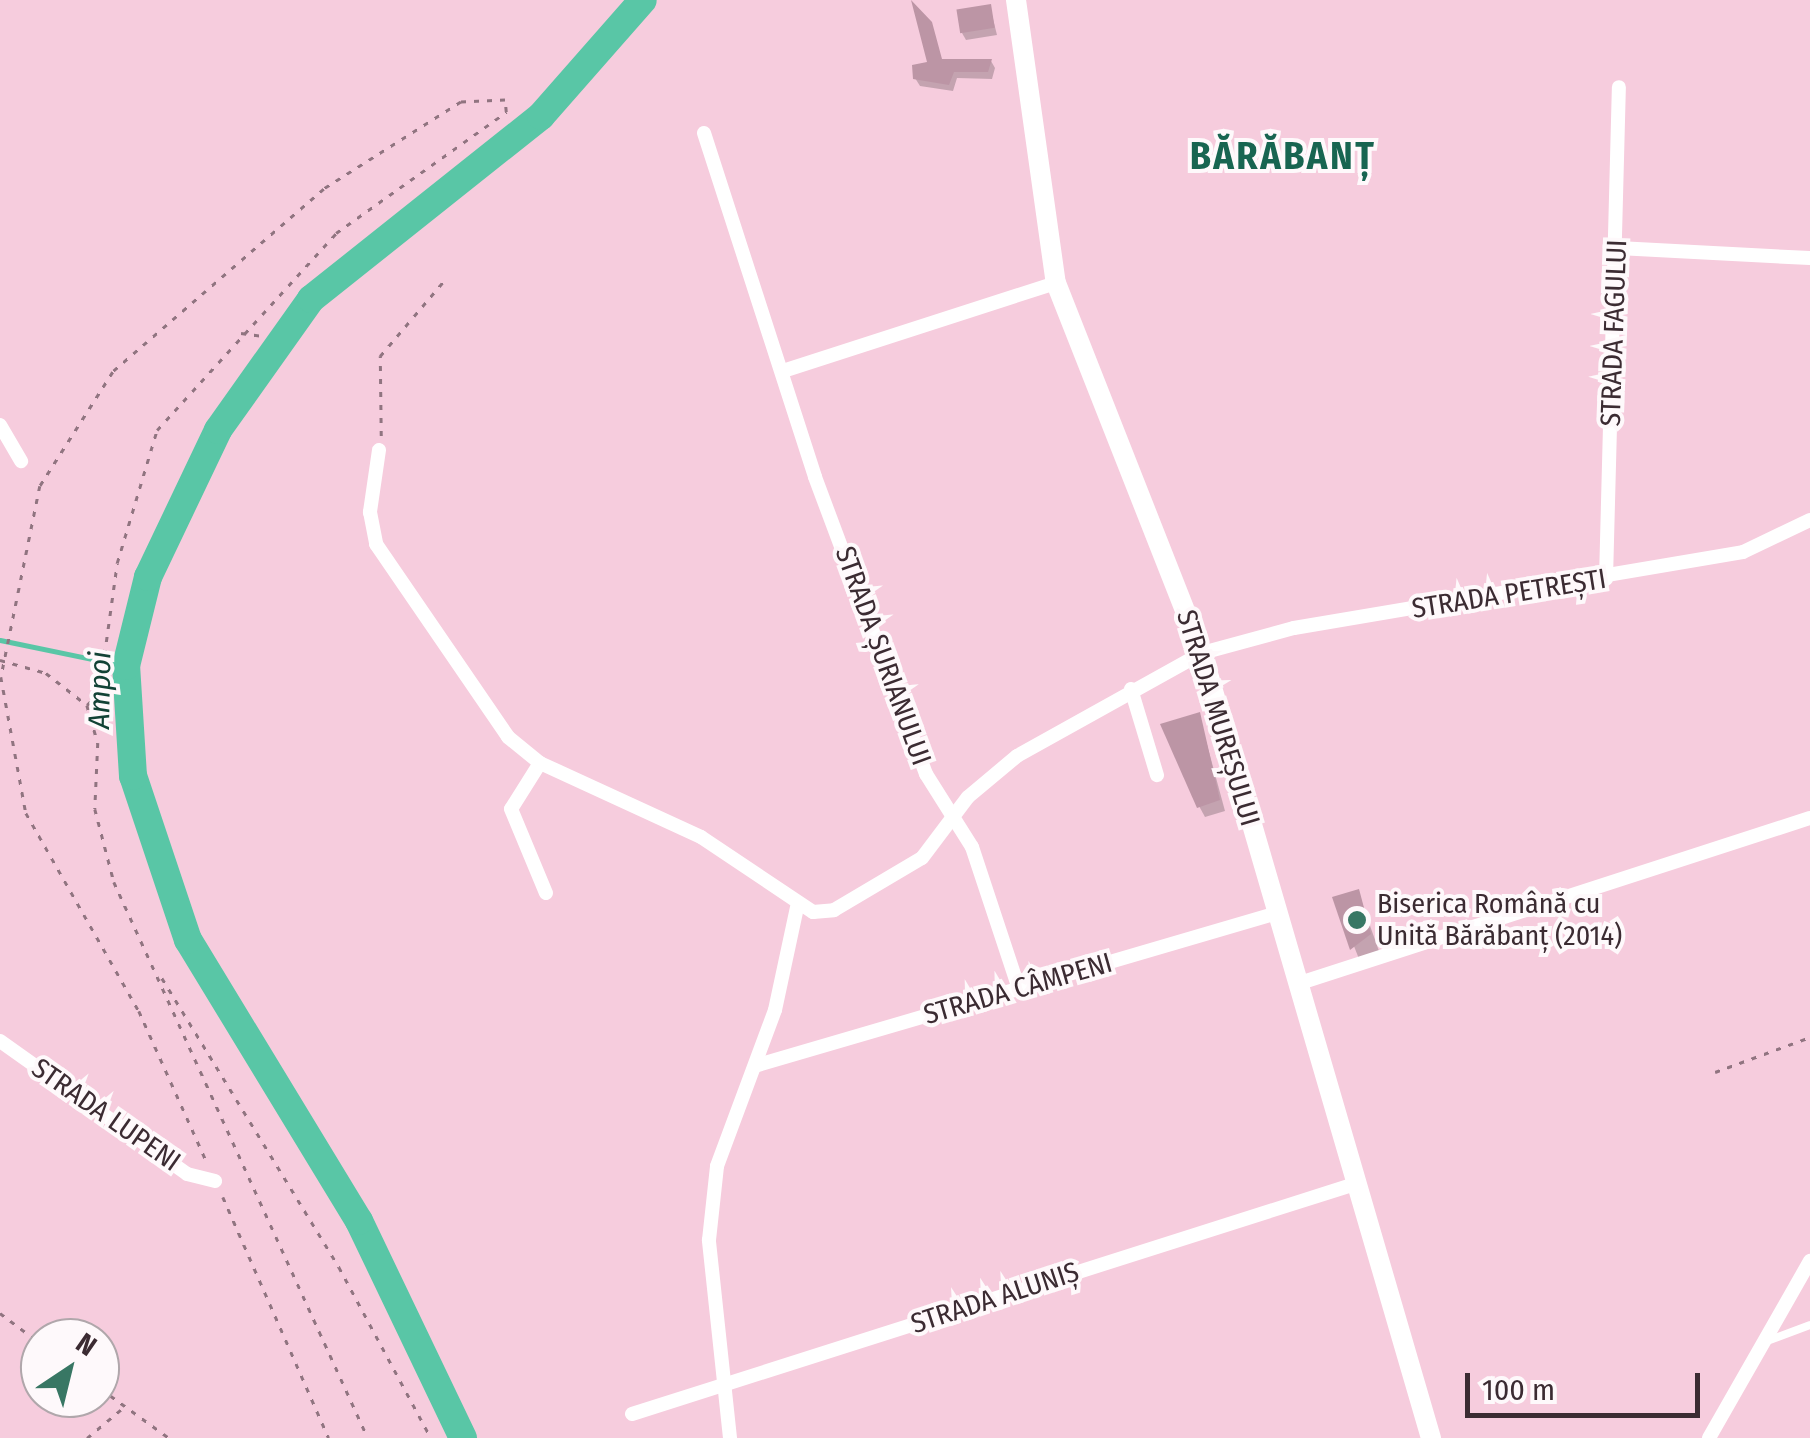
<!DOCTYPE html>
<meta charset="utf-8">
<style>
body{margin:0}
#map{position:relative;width:1810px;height:1438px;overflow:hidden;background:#f6ccdd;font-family:"Fira Sans Condensed",sans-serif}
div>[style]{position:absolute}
.shadow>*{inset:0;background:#0003}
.stream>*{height:5px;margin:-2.5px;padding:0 2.5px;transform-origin:2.5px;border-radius:2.5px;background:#59c6a6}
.river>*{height:28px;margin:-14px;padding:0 14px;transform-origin:14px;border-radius:14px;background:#59c6a6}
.building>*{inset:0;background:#bc95a5;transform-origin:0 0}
.path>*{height:2.5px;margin-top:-1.25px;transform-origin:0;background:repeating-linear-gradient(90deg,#907480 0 5px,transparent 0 13px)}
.lane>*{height:8px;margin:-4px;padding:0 4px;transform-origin:4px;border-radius:4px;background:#fff}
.street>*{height:14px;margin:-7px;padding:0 7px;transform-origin:7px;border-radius:7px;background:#fff}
.secondary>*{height:20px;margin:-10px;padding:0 10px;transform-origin:10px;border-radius:10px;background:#fff}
.dots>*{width:28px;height:28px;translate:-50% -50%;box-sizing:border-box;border:5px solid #fef9fb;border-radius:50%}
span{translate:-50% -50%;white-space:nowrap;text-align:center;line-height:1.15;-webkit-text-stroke:8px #fef9fb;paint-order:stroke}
.street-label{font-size:28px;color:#3b2b32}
.poi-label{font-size:28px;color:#3b2b32}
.left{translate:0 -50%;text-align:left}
.water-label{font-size:30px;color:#124235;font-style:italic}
.district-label{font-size:38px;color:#186551;font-weight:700;letter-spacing:2.5px}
.north{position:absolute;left:20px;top:1318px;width:100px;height:100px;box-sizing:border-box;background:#fef9fb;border:2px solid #b0a7ab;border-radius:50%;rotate:35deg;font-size:28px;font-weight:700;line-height:40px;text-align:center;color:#3b2b32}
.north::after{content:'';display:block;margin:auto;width:35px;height:45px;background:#387764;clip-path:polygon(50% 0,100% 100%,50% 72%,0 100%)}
.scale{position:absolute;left:1465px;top:1373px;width:235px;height:45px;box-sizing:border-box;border:5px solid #3b2b32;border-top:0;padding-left:12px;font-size:30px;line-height:35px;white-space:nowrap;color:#3b2b32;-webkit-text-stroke:8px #fef9fb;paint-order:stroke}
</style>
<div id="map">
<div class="shadow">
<div style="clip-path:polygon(990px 7px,997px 35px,966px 40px,962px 33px)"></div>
<div style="clip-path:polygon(942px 61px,991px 61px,995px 68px,992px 79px,957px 78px,953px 91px,920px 86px,915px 78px)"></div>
<div style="clip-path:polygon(1199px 715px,1225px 811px,1205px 817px,1199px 806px)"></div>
<div style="clip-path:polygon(1358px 892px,1379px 951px,1361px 964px,1335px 898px)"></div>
</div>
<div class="stream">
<div style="left:0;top:640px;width:129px;rotate:11.7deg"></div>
</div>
<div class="river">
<div style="left:463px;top:1438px;width:241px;rotate:-115.6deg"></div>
<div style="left:359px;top:1221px;width:329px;rotate:-121.3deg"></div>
<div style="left:188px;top:940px;width:173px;rotate:-108.5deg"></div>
<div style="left:133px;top:776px;width:110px;rotate:-93.6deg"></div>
<div style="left:126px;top:666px;width:92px;rotate:-76.1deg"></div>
<div style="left:148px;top:577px;width:163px;rotate:-64.5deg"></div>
<div style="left:218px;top:430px;width:161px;rotate:-54.6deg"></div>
<div style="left:311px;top:299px;width:294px;rotate:-38.5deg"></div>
<div style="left:541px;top:116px;width:154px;rotate:-48.7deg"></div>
</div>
<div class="building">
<div style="clip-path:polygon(911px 0,932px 22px,942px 59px,992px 59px,988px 72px,954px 72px,949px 85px,913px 79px,912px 65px,927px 62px)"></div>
<div style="left:991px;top:4px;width:24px;height:35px;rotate:81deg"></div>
<div style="clip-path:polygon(1200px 712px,1220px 800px,1197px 808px,1160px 724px)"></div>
<div style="clip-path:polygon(1359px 889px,1371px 934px,1350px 950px,1332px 897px)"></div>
</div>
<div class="path">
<div style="left:241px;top:333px;width:22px;rotate:8deg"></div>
<div style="left:381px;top:436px;width:80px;rotate:-90.7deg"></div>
<div style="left:380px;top:356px;width:97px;rotate:-49.6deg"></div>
<div style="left:0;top:660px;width:48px;rotate:15.8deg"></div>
<div style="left:46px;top:673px;width:52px;rotate:38deg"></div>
<div style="left:87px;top:705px;width:40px;rotate:74deg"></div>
<div style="left:98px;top:743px;width:66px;rotate:92.6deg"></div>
<div style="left:95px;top:809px;width:75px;rotate:75.4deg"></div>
<div style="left:114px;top:882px;width:611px;rotate:65.45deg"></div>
<div style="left:87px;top:705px;width:17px;rotate:-45deg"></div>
<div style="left:99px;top:693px;width:131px;rotate:-82.1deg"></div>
<div style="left:117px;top:563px;width:139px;rotate:-73.3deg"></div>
<div style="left:157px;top:430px;width:266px;rotate:-47.7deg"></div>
<div style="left:336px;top:233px;width:209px;rotate:-35.4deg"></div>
<div style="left:506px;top:112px;width:12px;rotate:-95deg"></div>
<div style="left:505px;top:100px;width:44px;rotate:177.4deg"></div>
<div style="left:461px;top:102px;width:162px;rotate:147.6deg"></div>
<div style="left:324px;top:189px;width:279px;rotate:139.1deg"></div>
<div style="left:113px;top:372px;width:135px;rotate:122.6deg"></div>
<div style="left:40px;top:486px;width:195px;rotate:101.5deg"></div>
<div style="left:1px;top:677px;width:138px;rotate:79.6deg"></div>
<div style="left:26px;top:813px;width:228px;rotate:60.3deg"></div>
<div style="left:139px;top:1011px;width:166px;rotate:65.8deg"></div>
<div style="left:162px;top:978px;width:339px;rotate:58.5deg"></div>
<div style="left:339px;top:1267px;width:194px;rotate:61.7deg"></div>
<div style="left:1715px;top:1072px;width:101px;rotate:-20.2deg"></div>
<div style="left:223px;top:1197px;width:263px;rotate:66.3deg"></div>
<div style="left:0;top:1313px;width:50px;rotate:36.9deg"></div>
<div style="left:100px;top:1388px;width:85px;rotate:35.9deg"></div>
<div style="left:87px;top:1438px;width:48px;rotate:-40deg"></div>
</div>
<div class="lane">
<div style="left:1767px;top:1341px;width:46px;rotate:-20.4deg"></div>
</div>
<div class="street">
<div style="left:704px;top:133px;width:361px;rotate:72.1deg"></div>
<div style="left:815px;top:477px;width:317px;rotate:69.5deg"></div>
<div style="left:926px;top:774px;width:86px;rotate:57.8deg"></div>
<div style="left:972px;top:847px;width:150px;rotate:71.7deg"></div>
<div style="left:1618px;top:248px;width:192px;rotate:3deg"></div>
<div style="left:783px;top:371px;width:287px;rotate:-17.9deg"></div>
<div style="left:0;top:425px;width:42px;rotate:59.7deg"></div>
<div style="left:379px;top:450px;width:63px;rotate:98.3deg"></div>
<div style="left:370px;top:512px;width:33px;rotate:79deg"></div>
<div style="left:376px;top:544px;width:234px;rotate:55.6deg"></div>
<div style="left:508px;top:737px;width:41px;rotate:39.1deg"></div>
<div style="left:540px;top:763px;width:177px;rotate:24.7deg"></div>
<div style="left:701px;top:837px;width:135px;rotate:33.8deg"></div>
<div style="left:813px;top:912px;width:21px;rotate:-5deg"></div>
<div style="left:834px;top:910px;width:102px;rotate:-30.6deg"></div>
<div style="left:922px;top:858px;width:76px;rotate:-53deg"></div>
<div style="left:968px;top:797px;width:64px;rotate:-39.9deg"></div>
<div style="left:1017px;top:756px;width:212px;rotate:-29.1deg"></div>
<div style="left:1202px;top:653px;width:95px;rotate:-15.2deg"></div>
<div style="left:1294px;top:628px;width:455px;rotate:-9.6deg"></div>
<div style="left:1743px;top:552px;width:74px;rotate:-25.5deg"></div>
<div style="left:1606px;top:579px;width:492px;rotate:-88.5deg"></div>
<div style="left:1131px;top:689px;width:90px;rotate:73.2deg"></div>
<div style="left:540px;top:763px;width:54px;rotate:122.2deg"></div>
<div style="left:511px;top:809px;width:91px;rotate:67.4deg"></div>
<div style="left:1300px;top:983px;width:536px;rotate:-17.93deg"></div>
<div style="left:0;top:1041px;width:229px;rotate:35.4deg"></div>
<div style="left:187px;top:1174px;width:29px;rotate:14deg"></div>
<div style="left:758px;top:1065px;width:541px;rotate:-16.32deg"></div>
<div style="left:632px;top:1414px;width:762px;rotate:-17.65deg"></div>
<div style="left:730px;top:1438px;width:199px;rotate:-96.1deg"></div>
<div style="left:709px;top:1240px;width:74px;rotate:-83.8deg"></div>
<div style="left:717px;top:1166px;width:166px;rotate:-69.6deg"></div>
<div style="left:775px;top:1010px;width:105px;rotate:-77.9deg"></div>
<div style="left:1709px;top:1438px;width:204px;rotate:-60.3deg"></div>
</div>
<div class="secondary">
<div style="left:1016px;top:0;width:286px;rotate:82deg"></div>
<div style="left:1056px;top:283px;width:398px;rotate:68.5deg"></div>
<div style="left:1202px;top:653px;width:818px;rotate:73.74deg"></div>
</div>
<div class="dots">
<div style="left:1357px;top:920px;background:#387764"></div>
</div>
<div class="street-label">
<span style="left:1614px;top:333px;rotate:-88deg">STRADA FAGULUI</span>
<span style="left:1509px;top:594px;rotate:-9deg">STRADA PETREȘTI</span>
<span style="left:883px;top:656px;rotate:70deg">STRADA ȘURIANULUI</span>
<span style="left:1218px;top:718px;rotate:73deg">STRADA MUREȘULUI</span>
<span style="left:1018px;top:989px;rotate:-16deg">STRADA CÂMPENI</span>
<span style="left:106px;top:1115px;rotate:35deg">STRADA LUPENI</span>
<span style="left:995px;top:1298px;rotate:-18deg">STRADA ALUNIȘ</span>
</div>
<div class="poi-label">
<span class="left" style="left:1377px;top:920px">Biserica Română cu<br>Unită Bărăbanț (2014)</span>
</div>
<div class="water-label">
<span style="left:100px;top:690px;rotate:-89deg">Ampoi</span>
</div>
<div class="district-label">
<span style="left:1283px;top:157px">BĂRĂBANȚ</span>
</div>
<div class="north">N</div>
<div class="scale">100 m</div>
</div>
